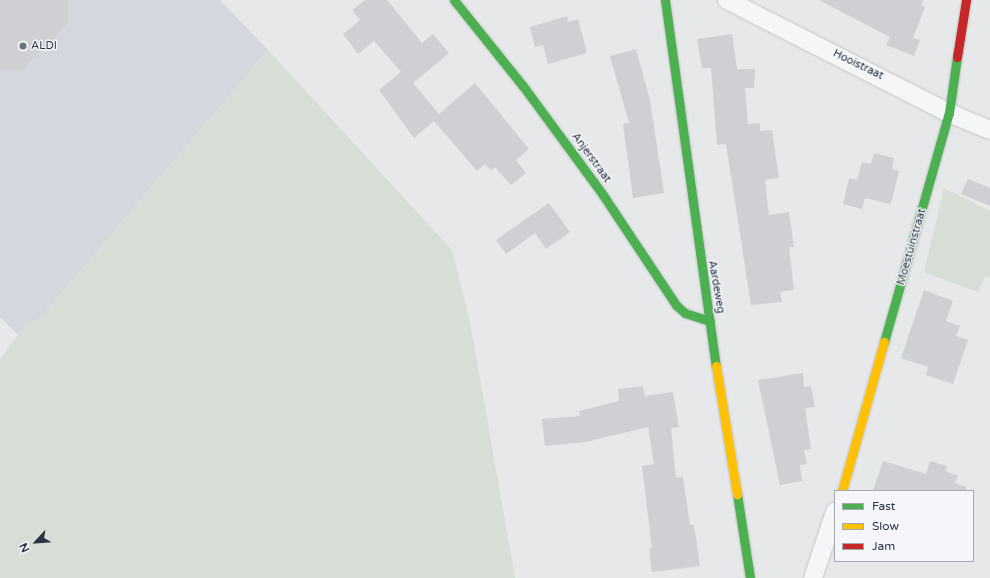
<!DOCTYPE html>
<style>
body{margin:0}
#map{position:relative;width:990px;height:578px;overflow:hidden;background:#e6e8ea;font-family:"Varela Round",sans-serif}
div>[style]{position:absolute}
.built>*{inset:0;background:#d4d7dd}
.green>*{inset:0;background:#d6ded6}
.building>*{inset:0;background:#ced0d3}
.roads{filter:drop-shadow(0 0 1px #c4c6c8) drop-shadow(0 0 1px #c4c6c8)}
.street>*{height:18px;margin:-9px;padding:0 9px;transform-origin:9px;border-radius:9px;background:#f5f6f7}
.fast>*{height:9px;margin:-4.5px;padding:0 4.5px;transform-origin:4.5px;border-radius:4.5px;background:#4caf50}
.slow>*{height:9px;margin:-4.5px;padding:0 4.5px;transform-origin:4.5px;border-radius:4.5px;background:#ffc107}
.jam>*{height:9px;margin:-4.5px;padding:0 4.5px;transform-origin:4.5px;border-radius:4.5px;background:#c62828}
.dots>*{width:11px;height:11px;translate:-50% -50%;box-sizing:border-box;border:2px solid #f4f6f9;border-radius:50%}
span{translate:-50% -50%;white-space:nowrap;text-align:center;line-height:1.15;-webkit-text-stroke:3px #f4f6f9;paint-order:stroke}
.poi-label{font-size:11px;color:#2b3445}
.left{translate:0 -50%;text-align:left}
.street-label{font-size:11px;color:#2b3445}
.legend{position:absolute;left:834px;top:490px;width:140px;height:72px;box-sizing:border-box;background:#f4f6f9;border:1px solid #a4a8b1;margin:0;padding:5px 7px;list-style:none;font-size:12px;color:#2b3445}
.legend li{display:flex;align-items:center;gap:8px;height:20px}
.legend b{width:20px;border:1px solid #a4a8b1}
.north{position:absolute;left:16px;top:522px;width:40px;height:40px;-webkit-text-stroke:3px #f4f6f9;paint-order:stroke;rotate:244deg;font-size:11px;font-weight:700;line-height:16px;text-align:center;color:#2b3445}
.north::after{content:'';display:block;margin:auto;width:14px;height:18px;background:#2b3445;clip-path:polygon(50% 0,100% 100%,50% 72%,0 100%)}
</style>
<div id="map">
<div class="built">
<div style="clip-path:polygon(0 0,220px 0,268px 50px,41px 317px,24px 327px,18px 335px,0 317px)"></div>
</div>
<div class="green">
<div style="clip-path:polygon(268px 50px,452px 250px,470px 322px,515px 578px,0 578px,0 359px,24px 327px,41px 317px)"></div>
<div style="clip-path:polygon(944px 188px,990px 211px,990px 278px,985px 276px,978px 292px,924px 272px)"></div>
</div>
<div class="building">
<div style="clip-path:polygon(0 0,68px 0,69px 22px,22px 70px,0 70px)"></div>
<div style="clip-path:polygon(365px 0,387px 0,422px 43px,433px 34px,449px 53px,413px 83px,439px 114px,475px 83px,529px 149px,516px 160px,526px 173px,511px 185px,495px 167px,491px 171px,485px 164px,477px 171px,434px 121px,414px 138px,379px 90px,401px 72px,374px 41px,358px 54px,343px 34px,360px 20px,352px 10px)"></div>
<div style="clip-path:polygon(819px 0,923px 0,921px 5px,925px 7px,913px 38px,920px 40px,914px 56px,886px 45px,890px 37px)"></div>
<div style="clip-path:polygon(567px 16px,568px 22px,578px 19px,587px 53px,548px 64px,543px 45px,535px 47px,530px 27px)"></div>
<div style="clip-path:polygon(732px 34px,737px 69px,755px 69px,754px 88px,745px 88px,748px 124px,760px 123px,760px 131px,772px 130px,779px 178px,765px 180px,769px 215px,789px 212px,794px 247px,789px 247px,794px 290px,780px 292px,782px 302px,751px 305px,726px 144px,717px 145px,711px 68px,702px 68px,697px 39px)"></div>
<div style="clip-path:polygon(636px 49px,650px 100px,664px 193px,633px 198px,623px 124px,629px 123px,610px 56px)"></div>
<div style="clip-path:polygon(874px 153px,894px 158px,892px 169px,899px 171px,891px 204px,865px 198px,862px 209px,843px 204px,849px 178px,857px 180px,862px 162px,871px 164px)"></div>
<div style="clip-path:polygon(968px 179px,990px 188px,990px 206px,961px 194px)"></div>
<div style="clip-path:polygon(549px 203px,570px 232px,546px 249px,535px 233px,506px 254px,496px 240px)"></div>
<div style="clip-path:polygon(924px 290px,953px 301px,946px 321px,960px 326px,956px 336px,968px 340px,953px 384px,926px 375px,928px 367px,901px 358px)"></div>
<div style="clip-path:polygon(803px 373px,804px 387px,811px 386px,815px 407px,805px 408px,811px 449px,804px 450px,807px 464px,800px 465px,802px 481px,780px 485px,758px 380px)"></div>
<div style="clip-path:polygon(643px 386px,645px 396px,673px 392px,679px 427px,671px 428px,676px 478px,683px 477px,690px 525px,694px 525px,700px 566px,652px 572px,649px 548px,652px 548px,642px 466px,654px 464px,648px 427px,586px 442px,545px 446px,542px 419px,580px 416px,579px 411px,619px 401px,618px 389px)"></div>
<div style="clip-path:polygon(883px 461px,926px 474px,930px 461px,947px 466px,945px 471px,958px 476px,955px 483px,966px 487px,966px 491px,873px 491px)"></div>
</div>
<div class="roads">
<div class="street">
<div style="left:727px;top:0;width:249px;rotate:27deg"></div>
<div style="left:949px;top:113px;width:44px;rotate:22.5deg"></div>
<div style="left:813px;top:578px;width:70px;rotate:-71.6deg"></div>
</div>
<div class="fast">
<div style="left:454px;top:0;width:110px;rotate:51.3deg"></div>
<div style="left:523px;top:86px;width:135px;rotate:53.7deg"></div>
<div style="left:603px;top:195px;width:132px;rotate:56.4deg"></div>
<div style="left:676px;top:305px;width:12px;rotate:42deg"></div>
<div style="left:685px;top:313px;width:26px;rotate:18deg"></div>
<div style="left:665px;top:0;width:370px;rotate:82.1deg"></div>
<div style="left:884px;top:342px;width:238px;rotate:-74.2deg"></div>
<div style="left:949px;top:113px;width:57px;rotate:-81.9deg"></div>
<div style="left:737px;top:494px;width:85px;rotate:81.2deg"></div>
</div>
<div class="slow">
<div style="left:716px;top:366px;width:130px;rotate:80.7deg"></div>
<div style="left:842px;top:491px;width:155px;rotate:-74.3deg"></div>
</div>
<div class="jam">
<div style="left:957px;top:57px;width:58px;rotate:-81deg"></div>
</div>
</div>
<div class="dots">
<div style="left:23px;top:46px;background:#6c737f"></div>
</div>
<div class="poi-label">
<span class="left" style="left:31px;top:46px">ALDI</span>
</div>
<div class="street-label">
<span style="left:858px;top:65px;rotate:26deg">Hooistraat</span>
<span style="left:591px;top:158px;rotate:54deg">Anjerstraat</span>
<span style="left:912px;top:247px;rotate:-74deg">Moestuinstraat</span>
<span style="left:716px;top:287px;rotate:80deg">Aardeweg</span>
</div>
<ul class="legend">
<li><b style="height:5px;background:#4caf50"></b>Fast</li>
<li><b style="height:5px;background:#ffc107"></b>Slow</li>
<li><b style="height:5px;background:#c62828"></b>Jam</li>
</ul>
<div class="north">N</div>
</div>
